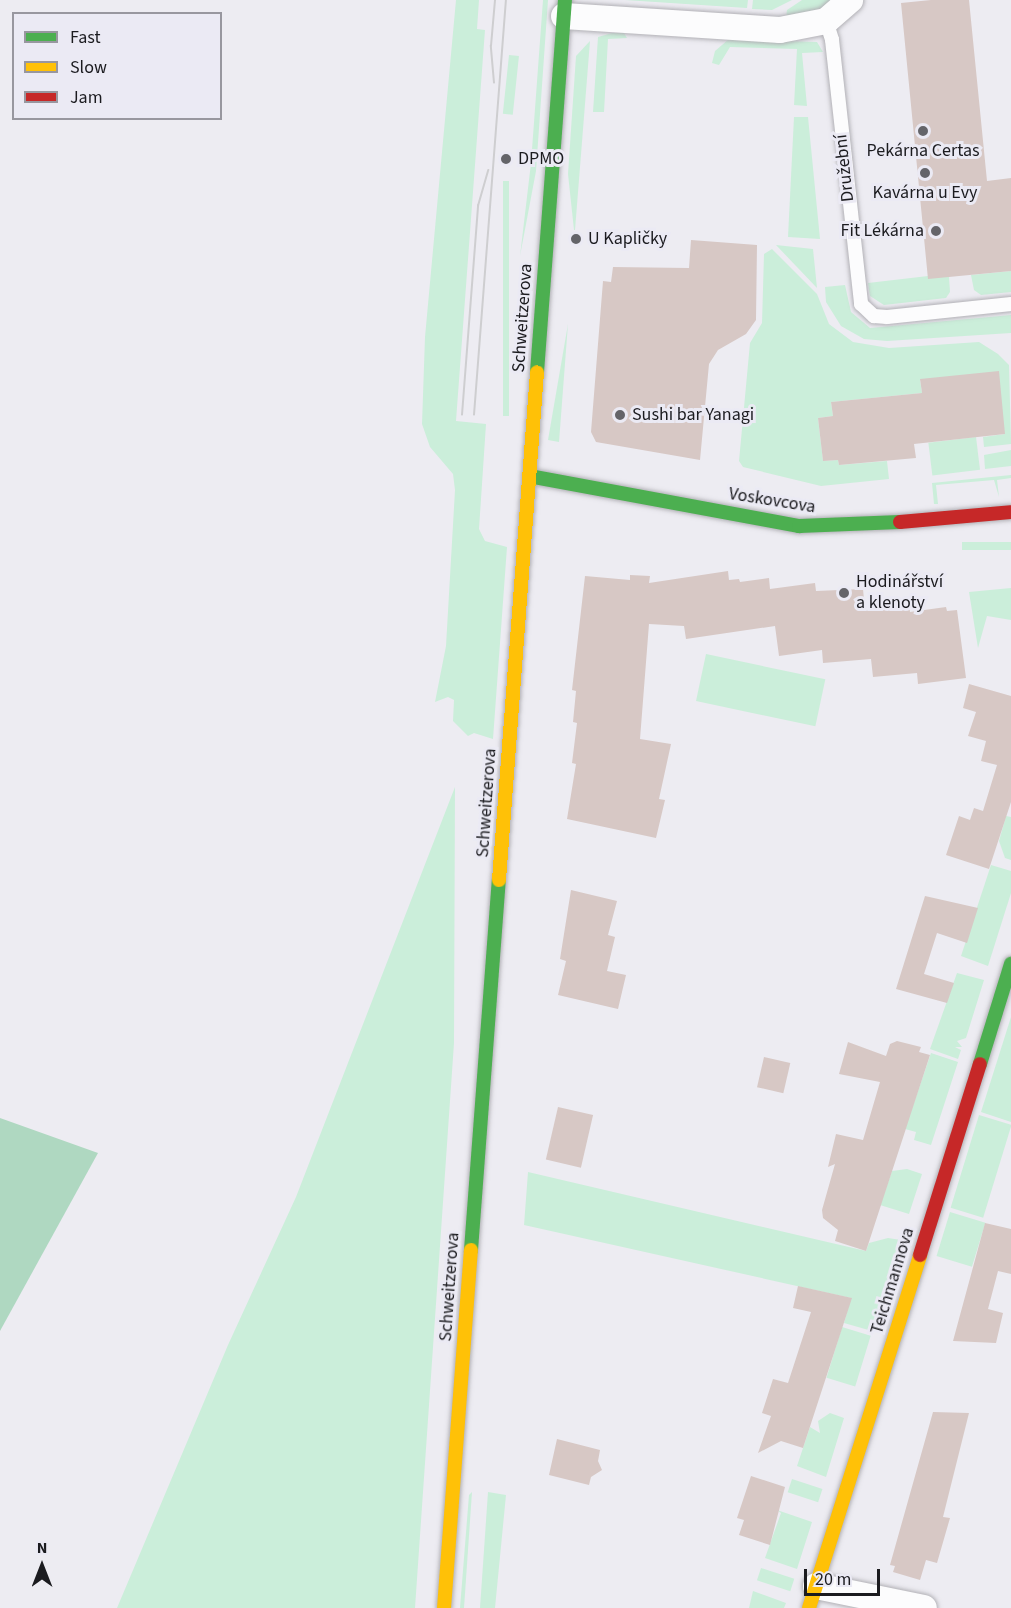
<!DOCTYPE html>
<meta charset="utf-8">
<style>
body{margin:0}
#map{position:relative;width:1011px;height:1608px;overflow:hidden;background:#edecf2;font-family:"Source Sans 3",sans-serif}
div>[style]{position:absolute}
.green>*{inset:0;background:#cbeeda;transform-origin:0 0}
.forest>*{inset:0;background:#afd8c1}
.building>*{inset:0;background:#d7c8c5;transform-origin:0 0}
.roads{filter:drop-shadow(0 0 2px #b2b1b6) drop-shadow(0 0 2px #b2b1b6)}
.lane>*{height:14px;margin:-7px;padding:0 7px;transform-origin:7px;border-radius:7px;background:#fcfcfd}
.street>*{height:26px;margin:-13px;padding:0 13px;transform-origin:13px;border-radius:13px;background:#fcfcfd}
.fast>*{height:14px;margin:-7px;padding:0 7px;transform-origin:7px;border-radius:7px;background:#4caf50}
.slow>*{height:14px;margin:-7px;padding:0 7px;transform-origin:7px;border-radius:7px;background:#ffc107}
.jam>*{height:14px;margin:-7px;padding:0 7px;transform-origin:7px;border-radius:7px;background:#c62828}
.tram>*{height:1.5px;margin:-0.75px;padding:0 0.75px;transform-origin:0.75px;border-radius:0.75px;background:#ceced0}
.dots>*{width:16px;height:16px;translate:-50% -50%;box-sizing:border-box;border:3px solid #ebeaf4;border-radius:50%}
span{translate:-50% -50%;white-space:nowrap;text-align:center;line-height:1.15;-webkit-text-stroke:6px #ebeaf4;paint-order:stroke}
.poi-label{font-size:18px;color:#1b1b1f}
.left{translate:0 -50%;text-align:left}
.right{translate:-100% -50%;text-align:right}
.street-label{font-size:18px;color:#1b1b1f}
.legend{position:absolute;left:12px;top:12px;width:210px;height:108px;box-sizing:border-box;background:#ebeaf4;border:2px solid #98979f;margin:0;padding:8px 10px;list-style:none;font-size:18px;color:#1b1b1f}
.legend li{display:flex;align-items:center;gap:12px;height:30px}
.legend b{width:30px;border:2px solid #98979f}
.north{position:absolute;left:12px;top:1536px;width:60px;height:60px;-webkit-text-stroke:4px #ebeaf4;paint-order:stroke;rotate:0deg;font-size:16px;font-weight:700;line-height:24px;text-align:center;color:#1b1b1f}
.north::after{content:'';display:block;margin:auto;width:21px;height:27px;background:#1b1b1f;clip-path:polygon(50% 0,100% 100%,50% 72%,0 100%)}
.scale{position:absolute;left:804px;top:1569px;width:76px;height:27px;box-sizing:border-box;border:3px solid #1b1b1f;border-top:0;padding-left:8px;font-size:18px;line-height:21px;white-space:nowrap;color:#1b1b1f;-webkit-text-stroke:4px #ebeaf4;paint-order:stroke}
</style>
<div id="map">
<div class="green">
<div style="clip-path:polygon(456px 0,479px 0,477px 29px,485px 30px,456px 421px,486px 424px,479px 529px,485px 541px,507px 547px,493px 739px,474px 733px,468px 736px,453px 721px,454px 700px,448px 697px,435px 702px,446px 646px,455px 490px,453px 474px,430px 447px,422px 424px,425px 337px)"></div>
<div style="clip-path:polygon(543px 0,548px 0,536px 171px,520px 256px,531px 163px)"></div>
<div style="clip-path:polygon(625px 0,748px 0,747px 8px)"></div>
<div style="clip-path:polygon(753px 0,792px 0,772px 10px,752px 9px)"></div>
<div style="clip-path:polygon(802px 0,834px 0,820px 10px,786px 19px,787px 10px)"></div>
<div style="clip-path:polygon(612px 33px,624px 33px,627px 38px,608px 39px,604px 112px,593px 112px,598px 37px)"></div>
<div style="clip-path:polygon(729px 39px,817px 42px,823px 52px,802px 53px,807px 106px,794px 105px,797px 49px,730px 47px,719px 65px,712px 63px,715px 51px)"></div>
<div style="clip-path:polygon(590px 41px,575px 230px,574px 230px,568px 174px,576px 56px)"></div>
<div style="left:509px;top:55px;width:10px;height:59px;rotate:6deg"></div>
<div style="clip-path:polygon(794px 117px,808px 117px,820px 239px,788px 237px)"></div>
<div style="left:503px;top:181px;width:6px;height:235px"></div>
<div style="clip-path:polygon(776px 245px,813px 249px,817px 288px)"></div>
<div style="clip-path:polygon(772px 249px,817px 294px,829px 324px,853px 342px,889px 348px,979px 342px,998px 354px,1009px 365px,1011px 444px,984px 447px,983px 437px,1005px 434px,920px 380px,922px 393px,831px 402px,833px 416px,818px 418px,823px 461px,838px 460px,839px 465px,887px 461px,889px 479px,821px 486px,743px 467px,739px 461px,750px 343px,762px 323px,764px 254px)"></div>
<div style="clip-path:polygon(1011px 271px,1011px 292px,981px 295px,974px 290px,971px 275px)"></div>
<div style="clip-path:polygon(928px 276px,949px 277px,950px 292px,946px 298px,884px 305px,870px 296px,868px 283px)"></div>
<div style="clip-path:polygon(845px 285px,851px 312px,870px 328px,1011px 315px,1011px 333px,887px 341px,864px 339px,841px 326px,826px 302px,825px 287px)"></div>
<div style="clip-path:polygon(568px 324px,559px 442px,548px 440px)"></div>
<div style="left:976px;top:437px;width:33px;height:48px;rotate:83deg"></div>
<div style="clip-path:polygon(1011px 450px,1011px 466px,985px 469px,984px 455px)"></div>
<div style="clip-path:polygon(1011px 475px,1011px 478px,997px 480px,999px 497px,994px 480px,936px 485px,938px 504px,934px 504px,932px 483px)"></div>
<div style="left:1011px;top:542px;width:8px;height:49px;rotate:90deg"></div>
<div style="clip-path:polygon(1011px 588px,1011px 620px,987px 616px,978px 648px,969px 592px)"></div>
<div style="left:706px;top:654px;width:122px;height:48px;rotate:12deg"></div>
<div style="clip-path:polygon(455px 787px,454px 1043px,415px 1608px,117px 1608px,228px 1345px,296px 1197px)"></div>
<div style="clip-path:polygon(1006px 816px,1011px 817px,1011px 860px,1005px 858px,999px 841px)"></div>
<div style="clip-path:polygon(991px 865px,1011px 871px,1011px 893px,988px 966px,961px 956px)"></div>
<div style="clip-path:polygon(957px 973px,984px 980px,966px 1038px,957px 1041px,962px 1047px,955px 1047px,961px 1050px,958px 1059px,930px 1049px)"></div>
<div style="clip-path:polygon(1011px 1017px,1011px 1122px,981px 1112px)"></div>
<div style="clip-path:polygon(931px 1053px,958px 1062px,931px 1145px,914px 1140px,916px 1132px,905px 1129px)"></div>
<div style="left:979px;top:1115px;width:34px;height:97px;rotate:17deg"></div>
<div style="clip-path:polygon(907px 1169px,922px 1174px,909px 1214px,880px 1205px,892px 1171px)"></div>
<div style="clip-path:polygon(528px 1172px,866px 1251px,869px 1243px,888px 1238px,901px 1240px,872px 1331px,844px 1323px,851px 1298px,524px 1225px)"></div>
<div style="left:950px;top:1212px;width:37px;height:46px;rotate:17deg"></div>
<div style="left:842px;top:1327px;width:30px;height:53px;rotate:17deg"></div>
<div style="clip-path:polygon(830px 1413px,844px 1418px,826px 1477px,797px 1466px,810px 1427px,820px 1433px,818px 1421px)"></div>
<div style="left:792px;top:1479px;width:32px;height:14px;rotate:18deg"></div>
<div style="clip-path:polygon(472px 1492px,464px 1608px,460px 1608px,469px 1495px)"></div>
<div style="clip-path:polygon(488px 1492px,506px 1495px,495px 1608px,480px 1608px)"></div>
<div style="clip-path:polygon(777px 1510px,812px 1522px,797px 1569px,765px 1558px,781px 1513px)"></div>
<div style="left:761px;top:1568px;width:35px;height:13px;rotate:18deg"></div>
<div style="clip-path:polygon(753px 1591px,786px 1603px,784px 1608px,749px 1608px)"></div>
</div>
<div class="forest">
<div style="clip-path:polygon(0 1118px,98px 1153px,0 1331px)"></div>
</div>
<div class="building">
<div style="clip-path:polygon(931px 0,969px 0,987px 181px,1011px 178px,1011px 271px,928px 279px,901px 3px)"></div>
<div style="clip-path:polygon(691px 240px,757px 245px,756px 320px,746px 334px,718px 350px,709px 364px,700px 460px,596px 442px,591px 432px,603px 281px,611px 282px,613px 267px,689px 268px)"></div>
<div style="clip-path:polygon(999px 371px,1005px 434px,914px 444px,916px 458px,839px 465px,838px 460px,823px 461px,818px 418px,833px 416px,831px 402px,922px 393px,920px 379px)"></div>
<div style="clip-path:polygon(728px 571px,729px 580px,739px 579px,740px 582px,769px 578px,770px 589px,815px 583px,816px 591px,863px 589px,865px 610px,909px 605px,910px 612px,946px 607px,947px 611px,957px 610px,966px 678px,918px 684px,917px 673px,873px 677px,871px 659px,823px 663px,822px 650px,779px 656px,775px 626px,686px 639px,684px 626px,649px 624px,640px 739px,671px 744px,659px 799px,665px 800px,656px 838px,567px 819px,576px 764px,572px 763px,577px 723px,573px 722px,576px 691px,572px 690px,585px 576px,630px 580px,630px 575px,650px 576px,649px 583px)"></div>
<div style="clip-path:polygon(969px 684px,1011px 696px,1011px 802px,989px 869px,946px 855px,959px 816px,970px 820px,974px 808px,983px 811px,997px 765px,981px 761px,986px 741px,968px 736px,976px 712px,963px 708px)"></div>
<div style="clip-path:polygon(571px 890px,617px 901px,608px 935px,615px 937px,607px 971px,626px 975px,618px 1009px,558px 995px,566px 961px,560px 959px)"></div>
<div style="clip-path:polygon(925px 896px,978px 908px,967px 943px,937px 933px,924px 974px,954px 983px,947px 1003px,896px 989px)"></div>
<div style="clip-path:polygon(897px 1041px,921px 1047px,919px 1052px,930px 1055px,866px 1251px,835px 1241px,838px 1230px,823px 1218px,822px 1210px,835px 1164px,828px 1167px,836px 1134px,863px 1140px,880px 1082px,839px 1074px,848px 1042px,886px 1056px,890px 1044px)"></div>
<div style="left:764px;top:1057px;width:27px;height:31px;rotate:13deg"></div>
<div style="left:558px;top:1107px;width:36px;height:54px;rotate:13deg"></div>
<div style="clip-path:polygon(985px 1223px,1011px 1229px,1011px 1274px,998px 1271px,988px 1309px,1003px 1313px,996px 1343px,953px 1341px)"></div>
<div style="clip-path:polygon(798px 1286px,852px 1298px,803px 1448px,781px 1441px,758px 1453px,771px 1416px,762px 1413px,773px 1379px,788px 1383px,811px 1312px,793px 1308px)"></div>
<div style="clip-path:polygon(933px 1412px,969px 1413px,943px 1517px,950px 1518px,937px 1563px,926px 1560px,920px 1580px,893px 1572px,895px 1566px,890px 1565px)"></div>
<div style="clip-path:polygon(557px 1439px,600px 1450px,598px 1461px,602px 1470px,591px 1477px,589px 1485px,549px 1475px)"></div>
<div style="clip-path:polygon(751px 1476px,785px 1487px,770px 1545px,739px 1535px,744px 1520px,737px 1518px)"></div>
</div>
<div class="roads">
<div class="lane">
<div style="left:826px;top:21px;width:20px;rotate:72deg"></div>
<div style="left:832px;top:40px;width:266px;rotate:83.7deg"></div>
<div style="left:861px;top:304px;width:18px;rotate:43deg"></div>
<div style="left:874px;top:316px;width:13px;rotate:4deg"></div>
<div style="left:887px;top:317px;width:125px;rotate:-6deg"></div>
</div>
<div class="street">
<div style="left:564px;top:16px;width:216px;rotate:3.7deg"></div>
<div style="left:780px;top:30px;width:47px;rotate:-11.1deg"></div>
<div style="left:826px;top:21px;width:32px;rotate:-41deg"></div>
<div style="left:816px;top:1586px;width:110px;rotate:11.5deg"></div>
</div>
<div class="fast">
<div style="left:537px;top:372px;width:373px;rotate:-85.7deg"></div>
<div style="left:529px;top:476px;width:275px;rotate:10.5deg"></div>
<div style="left:799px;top:526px;width:101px;rotate:-2.3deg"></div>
<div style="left:980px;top:1064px;width:105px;rotate:-72.8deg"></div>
<div style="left:471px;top:1250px;width:371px;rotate:-85.7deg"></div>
</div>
<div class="slow">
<div style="left:499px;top:880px;width:509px;rotate:-85.72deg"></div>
<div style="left:444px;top:1608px;width:359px;rotate:-85.7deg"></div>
<div style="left:809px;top:1608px;width:370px;rotate:-72.5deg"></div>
</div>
<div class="jam">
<div style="left:900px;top:522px;width:111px;rotate:-5.1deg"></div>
<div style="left:920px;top:1255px;width:200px;rotate:-72.6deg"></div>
</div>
</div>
<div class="tram">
<div style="left:494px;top:83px;width:37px;rotate:-95deg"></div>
<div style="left:491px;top:46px;width:46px;rotate:-85deg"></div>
<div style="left:462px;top:415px;width:210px;rotate:-85.6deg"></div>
<div style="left:478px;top:206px;width:37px;rotate:-74deg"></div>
<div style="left:474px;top:415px;width:416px;rotate:-85.6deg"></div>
</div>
<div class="dots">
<div style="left:923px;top:131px;background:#646469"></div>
<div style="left:506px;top:159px;background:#646469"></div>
<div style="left:925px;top:173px;background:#646469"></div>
<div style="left:936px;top:231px;background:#646469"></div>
<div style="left:576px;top:239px;background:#646469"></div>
<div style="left:620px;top:415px;background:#646469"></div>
<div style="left:844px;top:593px;background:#646469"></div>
</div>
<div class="poi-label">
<span style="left:923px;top:151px">Pekárna Certas</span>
<span class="left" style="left:518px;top:159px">DPMO</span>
<span style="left:925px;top:193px">Kavárna u Evy</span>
<span class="right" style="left:924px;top:231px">Fit Lékárna</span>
<span class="left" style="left:588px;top:239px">U Kapličky</span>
<span class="left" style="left:632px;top:415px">Sushi bar Yanagi</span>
<span class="left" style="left:856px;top:593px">Hodinářství<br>a klenoty</span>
</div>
<div class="street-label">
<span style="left:845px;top:168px;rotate:-96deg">Družební</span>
<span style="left:523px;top:318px;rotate:-86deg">Schweitzerova</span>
<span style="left:772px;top:501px;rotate:9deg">Voskovcova</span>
<span style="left:487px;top:803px;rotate:-86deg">Schweitzerova</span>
<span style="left:893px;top:1281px;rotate:-73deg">Teichmannova</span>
<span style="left:450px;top:1287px;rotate:-86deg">Schweitzerova</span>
</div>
<ul class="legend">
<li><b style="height:8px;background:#4caf50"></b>Fast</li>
<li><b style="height:8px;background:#ffc107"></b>Slow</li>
<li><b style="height:8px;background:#c62828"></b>Jam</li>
</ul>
<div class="north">N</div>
<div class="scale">20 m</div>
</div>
